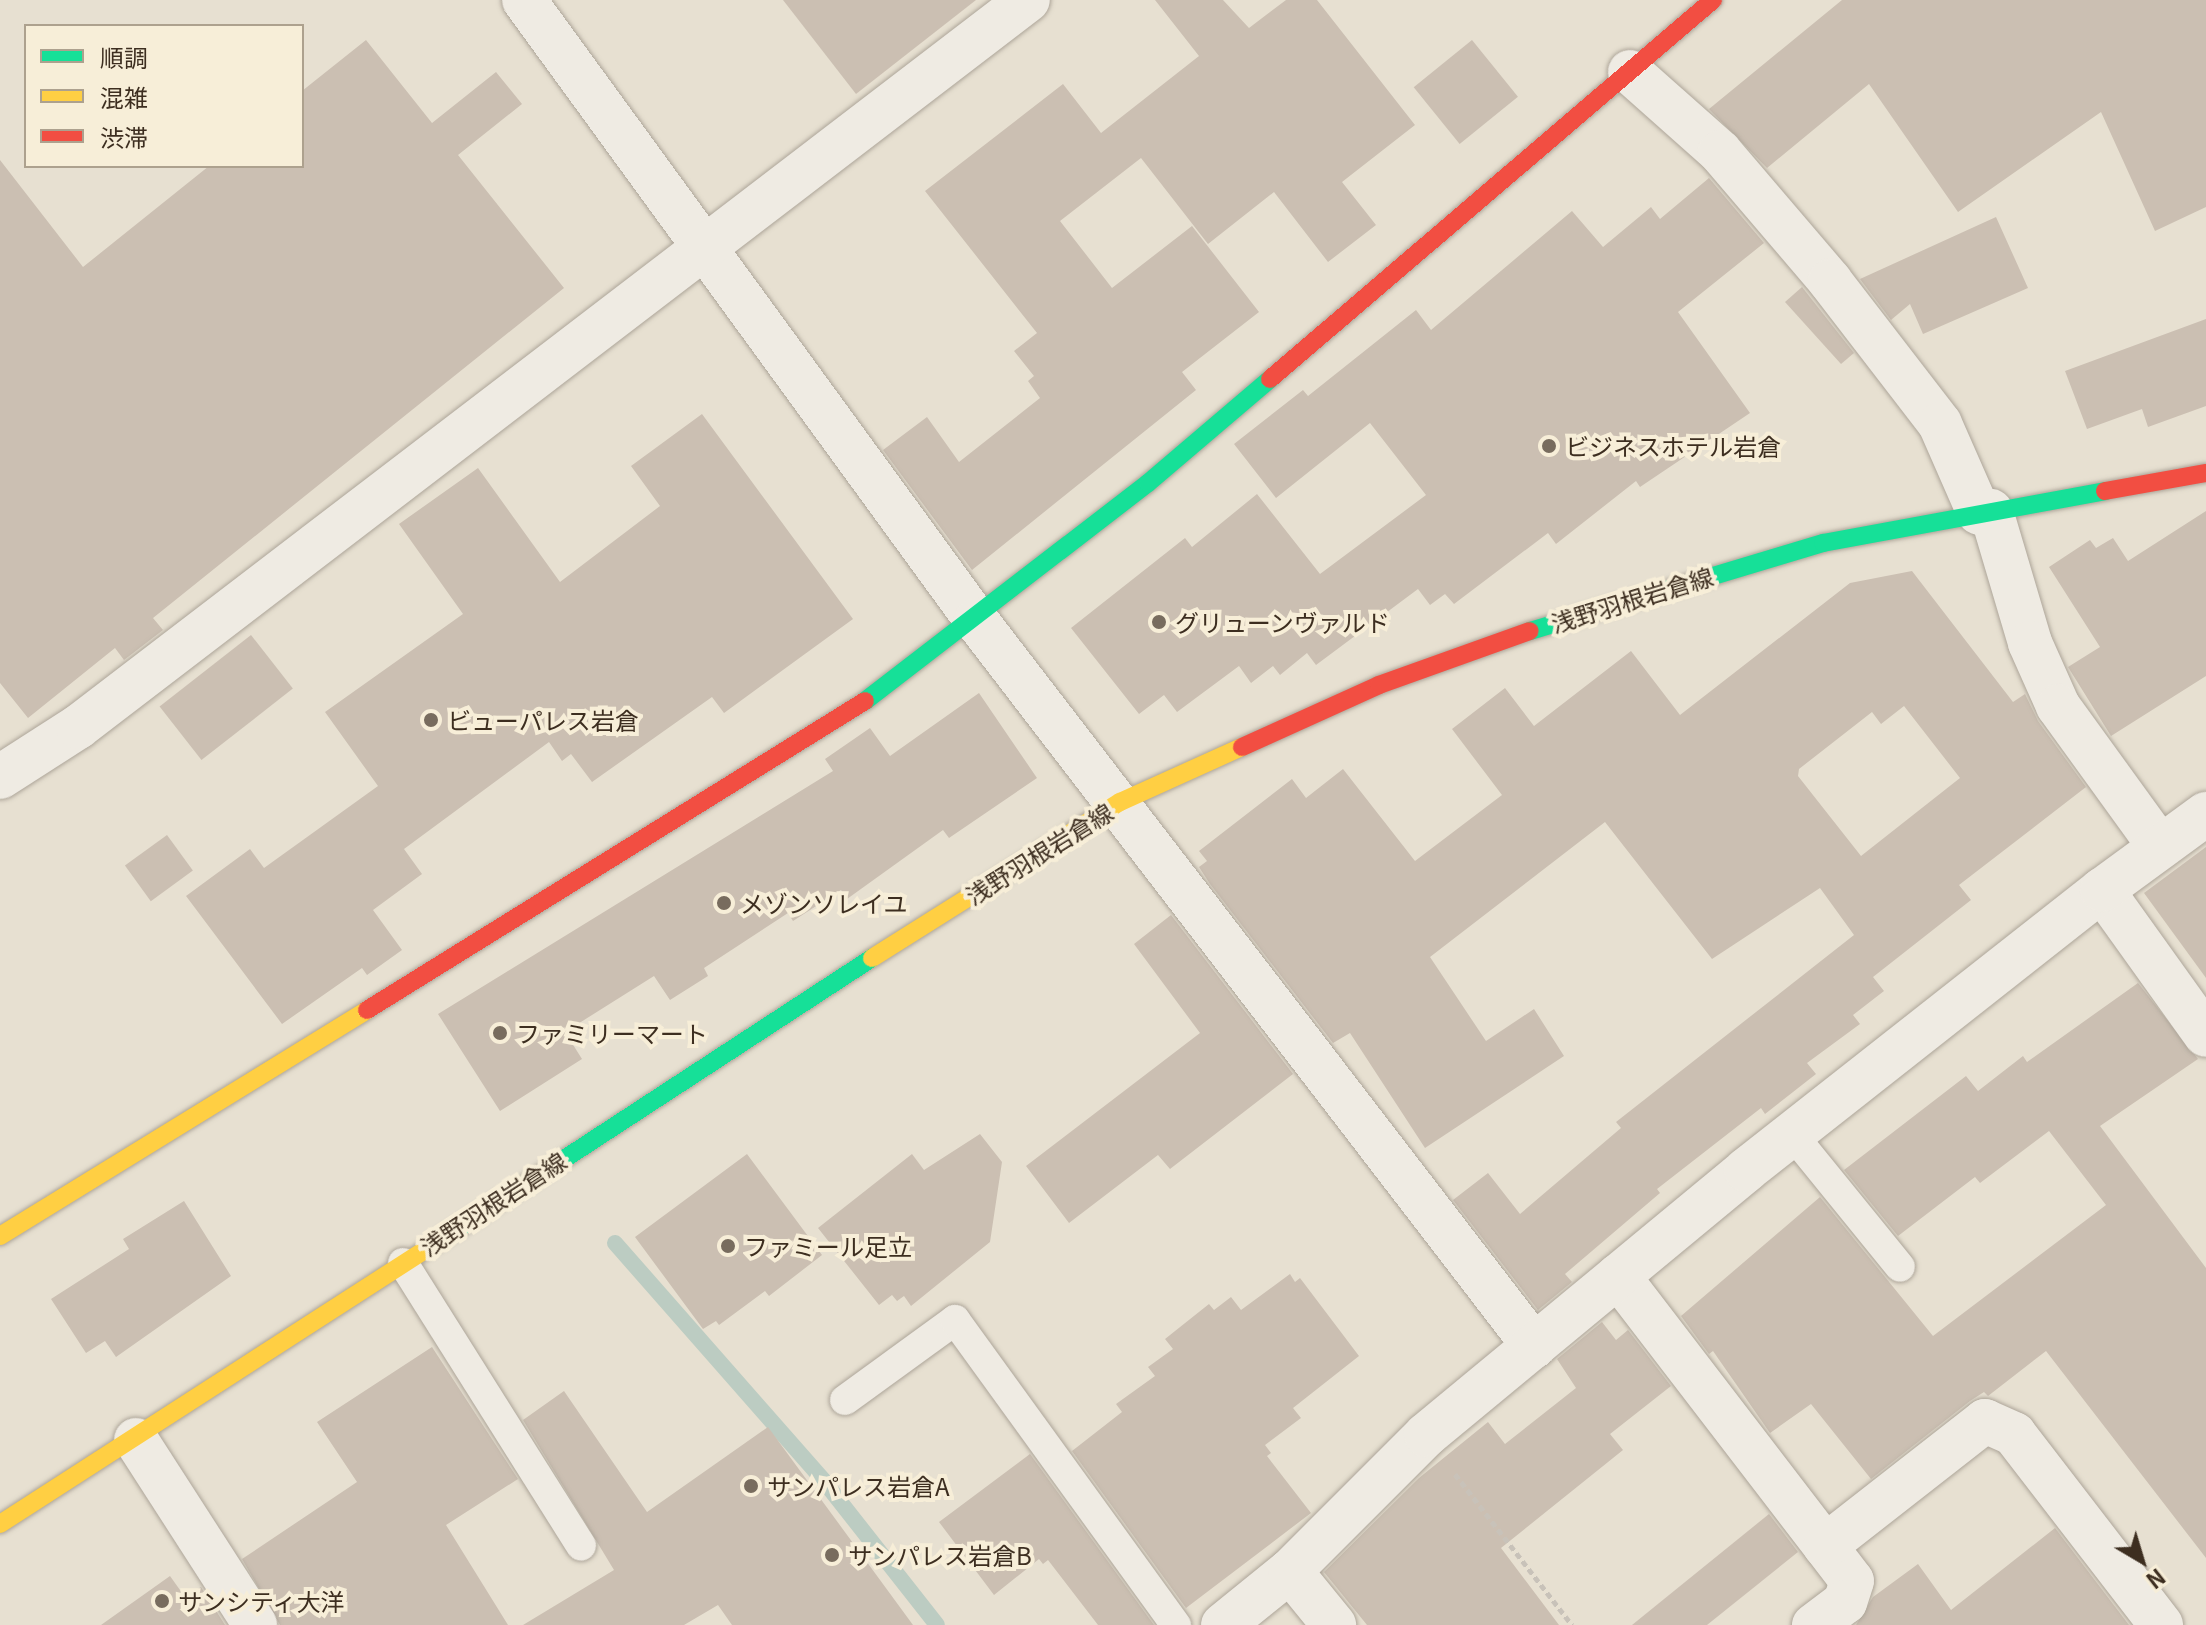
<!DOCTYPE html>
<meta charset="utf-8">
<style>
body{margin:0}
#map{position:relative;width:2206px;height:1625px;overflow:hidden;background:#e7e0d1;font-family:Georgia,"Noto Sans JP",serif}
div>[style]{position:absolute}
.stream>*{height:16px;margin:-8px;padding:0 8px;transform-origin:8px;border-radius:8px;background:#bcccc2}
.building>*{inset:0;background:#cbbfb2;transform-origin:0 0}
.path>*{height:5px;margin-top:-2.5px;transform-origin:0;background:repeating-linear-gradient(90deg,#c8c2b9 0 6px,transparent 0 10px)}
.roads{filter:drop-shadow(0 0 2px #ada599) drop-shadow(0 0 2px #ada599)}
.lane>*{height:30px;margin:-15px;padding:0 15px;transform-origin:15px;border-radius:15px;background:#efebe3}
.street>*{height:44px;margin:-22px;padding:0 22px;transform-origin:22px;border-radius:22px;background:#efebe3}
.fast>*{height:18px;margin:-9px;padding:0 9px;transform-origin:9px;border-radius:9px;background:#16e098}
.slow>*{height:18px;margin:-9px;padding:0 9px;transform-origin:9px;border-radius:9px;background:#ffcf43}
.jam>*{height:18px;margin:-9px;padding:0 9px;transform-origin:9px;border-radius:9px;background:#f24e42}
.dots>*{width:22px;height:22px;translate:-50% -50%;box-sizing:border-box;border:4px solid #f7eed8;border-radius:50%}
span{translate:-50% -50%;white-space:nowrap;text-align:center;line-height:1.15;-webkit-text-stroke:8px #f7eed8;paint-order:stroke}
.poi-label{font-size:24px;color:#3d2e20}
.left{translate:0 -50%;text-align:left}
.street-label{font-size:24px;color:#3d2e20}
.legend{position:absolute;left:24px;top:24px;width:280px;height:144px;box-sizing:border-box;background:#f7eed8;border:2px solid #ada18e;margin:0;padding:10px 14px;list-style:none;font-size:24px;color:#3d2e20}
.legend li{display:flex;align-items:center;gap:16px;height:40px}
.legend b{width:40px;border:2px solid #ada18e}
.north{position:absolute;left:2102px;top:1521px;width:80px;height:80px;-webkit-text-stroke:6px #f7eed8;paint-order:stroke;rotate:142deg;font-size:22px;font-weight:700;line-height:32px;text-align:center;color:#3d2e20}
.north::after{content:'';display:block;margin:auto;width:28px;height:36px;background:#3d2e20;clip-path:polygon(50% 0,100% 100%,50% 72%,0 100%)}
</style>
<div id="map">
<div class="stream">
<div style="left:615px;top:1243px;width:315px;rotate:48.7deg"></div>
<div style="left:823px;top:1480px;width:184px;rotate:51.8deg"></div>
</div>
<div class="building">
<div style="clip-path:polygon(783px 0,976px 0,856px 94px)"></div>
<div style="clip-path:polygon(1155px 0,1223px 0,1249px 28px,1286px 0,1317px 0,1415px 125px,1342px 182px,1376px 225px,1328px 262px,1274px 192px,1208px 244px,1141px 158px,1060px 221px,1112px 288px,1192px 226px,1259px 312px,1182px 372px,1196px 390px,972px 570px,883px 450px,927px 417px,959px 462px,1040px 398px,1028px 381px,1034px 376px,1014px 351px,1037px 333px,925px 191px,1063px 84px,1101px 133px,1199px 56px)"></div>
<div style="clip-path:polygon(1842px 0,2206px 0,2206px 207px,2155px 231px,2101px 112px,1958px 212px,1869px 84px,1767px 168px,1709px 109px)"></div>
<div style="clip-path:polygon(366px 40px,432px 123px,496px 72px,522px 104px,458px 155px,564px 288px,153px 618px,163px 630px,124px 660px,115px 648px,28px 718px,0 683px,0 160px,83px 267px,209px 166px,302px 166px,302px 91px)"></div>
<div style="left:1472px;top:40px;width:73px;height:75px;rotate:51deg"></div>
<div style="clip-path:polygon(1709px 178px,1764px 243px,1678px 312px,1750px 413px,1640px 487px,1636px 481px,1556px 544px,1548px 533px,1454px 604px,1445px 594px,1430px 605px,1418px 589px,1316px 665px,1307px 653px,1280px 675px,1273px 666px,1251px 683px,1239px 666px,1177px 712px,1164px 695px,1139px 714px,1071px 628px,1185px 538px,1192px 547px,1257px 494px,1320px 574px,1426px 495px,1370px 423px,1276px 498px,1234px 444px,1303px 390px,1308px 396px,1416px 310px,1431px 330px,1572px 211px,1603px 247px,1651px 207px,1660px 219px)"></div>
<div style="clip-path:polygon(1996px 217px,2028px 288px,1923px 334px,1910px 304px,1891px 320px,1860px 279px)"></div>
<div style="clip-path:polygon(1802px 287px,1854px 353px,1841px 364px,1785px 302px)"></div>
<div style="clip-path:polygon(2206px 319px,2206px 406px,2148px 427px,2142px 409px,2087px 429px,2065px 371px)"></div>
<div style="clip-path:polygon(702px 414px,853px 619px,724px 713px,712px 697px,592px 782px,571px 754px,562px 761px,549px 742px,404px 849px,422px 874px,373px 910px,402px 950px,367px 975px,362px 968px,282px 1024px,186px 896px,250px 849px,264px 868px,378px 786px,325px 712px,463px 614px,399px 524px,478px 468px,560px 582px,660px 506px,631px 466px)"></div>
<div style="clip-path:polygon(2206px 511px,2206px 676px,2111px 736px,2068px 667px,2100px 647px,2049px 567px,2090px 540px,2096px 548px,2113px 538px,2128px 561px)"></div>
<div style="clip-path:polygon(evenodd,1912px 571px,2013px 702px,2025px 694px,2038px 721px,2086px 787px,1959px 885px,1971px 900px,1873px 977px,1884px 991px,1853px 1015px,1860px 1024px,1807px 1063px,1816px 1074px,1765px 1114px,1761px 1108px,1657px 1189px,1660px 1193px,1565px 1274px,1572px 1282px,1538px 1310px,1453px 1200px,1488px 1173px,1520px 1214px,1621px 1128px,1616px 1122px,1854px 935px,1820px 888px,1712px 959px,1605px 822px,1430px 957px,1486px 1041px,1534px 1009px,1564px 1056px,1425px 1148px,1350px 1033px,1333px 1043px,1210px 884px,1199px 867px,1207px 861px,1199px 851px,1292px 779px,1306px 798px,1343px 769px,1415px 861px,1502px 795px,1452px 729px,1505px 688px,1534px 726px,1631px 651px,1680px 715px,1850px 583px,1912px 571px,1904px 706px,1960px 778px,1861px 856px,1798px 776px,1799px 769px,1872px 712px,1881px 724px,1904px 706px)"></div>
<div style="left:251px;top:635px;width:68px;height:116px;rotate:52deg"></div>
<div style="clip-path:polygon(979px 693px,1037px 778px,949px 838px,943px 830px,847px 899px,841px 890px,793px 921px,788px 913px,704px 968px,708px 976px,670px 1000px,654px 976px,565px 1032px,582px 1059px,500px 1111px,438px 1014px,833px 771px,825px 759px,870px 728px,890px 756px)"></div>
<div style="left:167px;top:835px;width:44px;height:52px;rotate:54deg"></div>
<div style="clip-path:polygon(2206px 847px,2206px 978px,2144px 893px)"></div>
<div style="clip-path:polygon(1171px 915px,1293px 1074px,1170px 1169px,1158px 1155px,1069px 1223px,1026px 1166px,1200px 1033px,1134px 944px)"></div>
<div style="clip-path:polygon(2138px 983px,2198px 1059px,2100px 1126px,2206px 1268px,2206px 1558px,2046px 1351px,1988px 1396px,1984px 1392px,1970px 1401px,1871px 1479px,1811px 1404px,1770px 1433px,1713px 1351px,1709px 1354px,1681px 1316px,1820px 1197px,1933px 1336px,2106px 1205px,2049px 1131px,1980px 1183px,1975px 1177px,1898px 1236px,1844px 1170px,1966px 1076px,1978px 1091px,2023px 1056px,2027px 1062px)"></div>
<div style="clip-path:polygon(980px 1134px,1002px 1162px,990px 1242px,911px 1306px,904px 1296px,897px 1301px,892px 1295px,879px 1305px,818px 1228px,912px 1154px,924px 1170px)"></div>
<div style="clip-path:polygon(747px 1154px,822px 1255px,769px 1296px,765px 1291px,719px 1325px,716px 1321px,703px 1329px,635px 1237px)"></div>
<div style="clip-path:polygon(184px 1201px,231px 1276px,116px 1357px,105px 1341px,86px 1353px,51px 1299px,129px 1249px,123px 1239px)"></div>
<div style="clip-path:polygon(1290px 1274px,1295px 1282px,1300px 1278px,1359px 1356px,1293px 1408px,1301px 1418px,1265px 1445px,1271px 1453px,1267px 1456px,1311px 1513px,1186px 1608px,1072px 1451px,1122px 1412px,1116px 1404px,1155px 1376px,1148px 1367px,1173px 1349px,1165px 1339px,1209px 1304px,1214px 1310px,1231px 1297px,1241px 1310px)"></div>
<div style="clip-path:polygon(1602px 1322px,1616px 1340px,1628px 1330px,1671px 1386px,1610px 1434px,1623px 1450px,1501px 1548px,1559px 1625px,1367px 1625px,1324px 1572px,1419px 1478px,1488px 1422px,1505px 1444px,1576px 1388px,1557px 1359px)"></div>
<div style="clip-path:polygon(432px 1347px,518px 1479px,446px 1525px,508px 1625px,280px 1625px,242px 1559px,357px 1482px,317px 1422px)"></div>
<div style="clip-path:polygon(564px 1391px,647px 1512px,768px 1427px,913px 1625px,732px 1625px,718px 1605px,684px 1625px,523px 1625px,614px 1570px,523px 1420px)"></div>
<div style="clip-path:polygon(1030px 1454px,1154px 1625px,1098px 1625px,1048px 1560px,1043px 1564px,1039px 1559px,994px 1595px,939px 1522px)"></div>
<div style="clip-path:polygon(1769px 1514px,1798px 1552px,1707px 1625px,1632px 1625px)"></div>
<div style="clip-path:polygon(2055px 1528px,2129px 1625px,1856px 1625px,1873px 1597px,1918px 1564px,1951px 1610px)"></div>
<div style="clip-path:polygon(170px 1576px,185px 1597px,201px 1587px,225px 1625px,101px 1625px)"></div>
</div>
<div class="path">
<div style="left:1455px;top:1474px;width:191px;rotate:52.2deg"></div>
</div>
<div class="roads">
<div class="lane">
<div style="left:1792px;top:1134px;width:171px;rotate:50.9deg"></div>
<div style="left:403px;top:1263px;width:334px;rotate:57.8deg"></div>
<div style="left:845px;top:1400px;width:136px;rotate:-36deg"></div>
<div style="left:955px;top:1320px;width:377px;rotate:54.1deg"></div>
</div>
<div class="street">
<div style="left:524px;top:0;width:767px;rotate:53.91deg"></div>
<div style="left:976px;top:620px;width:916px;rotate:52.45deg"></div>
<div style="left:1630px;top:72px;width:120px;rotate:41.6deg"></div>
<div style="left:1720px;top:152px;width:170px;rotate:49.5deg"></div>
<div style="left:1830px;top:281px;width:180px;rotate:52.4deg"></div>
<div style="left:1940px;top:424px;width:97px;rotate:66.3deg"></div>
<div style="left:1991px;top:511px;width:138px;rotate:73.5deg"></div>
<div style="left:2030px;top:643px;width:69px;rotate:66deg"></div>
<div style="left:2058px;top:706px;width:174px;rotate:54.1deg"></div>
<div style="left:0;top:777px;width:93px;rotate:-32.7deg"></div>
<div style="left:78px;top:727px;width:1196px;rotate:-37.43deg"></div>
<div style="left:2102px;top:890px;width:178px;rotate:54.4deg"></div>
<div style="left:1618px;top:1276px;width:384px;rotate:52.5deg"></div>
<div style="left:1852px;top:1581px;width:22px;rotate:108deg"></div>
<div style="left:1845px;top:1602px;width:39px;rotate:143deg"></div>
<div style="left:136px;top:1440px;width:220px;rotate:57.2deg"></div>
<div style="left:1825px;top:1546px;width:203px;rotate:-38deg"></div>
<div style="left:1985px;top:1421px;width:32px;rotate:24deg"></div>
<div style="left:2014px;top:1434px;width:241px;rotate:52.4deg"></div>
<div style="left:1290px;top:1571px;width:70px;rotate:50.8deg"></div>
<div style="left:1223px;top:1625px;width:86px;rotate:-38.9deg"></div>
<div style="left:1290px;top:1571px;width:192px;rotate:-45deg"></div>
<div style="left:1426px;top:1435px;width:415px;rotate:-39.6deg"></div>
<div style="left:1746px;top:1170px;width:453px;rotate:-38.2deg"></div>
<div style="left:2102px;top:890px;width:129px;rotate:-36.2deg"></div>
</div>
<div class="fast">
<div style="left:1530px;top:631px;width:306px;rotate:-16.7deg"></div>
<div style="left:1823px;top:543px;width:287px;rotate:-10.4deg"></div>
<div style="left:865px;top:701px;width:357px;rotate:-37.6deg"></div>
<div style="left:1148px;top:483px;width:160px;rotate:-40.4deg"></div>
<div style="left:431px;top:1246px;width:527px;rotate:-33.15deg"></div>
</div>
<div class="slow">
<div style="left:872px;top:958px;width:293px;rotate:-32.2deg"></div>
<div style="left:1120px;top:802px;width:134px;rotate:-24.3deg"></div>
<div style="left:0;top:1236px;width:431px;rotate:-31.6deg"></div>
<div style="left:0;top:1524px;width:513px;rotate:-32.82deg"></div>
</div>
<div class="jam">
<div style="left:1270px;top:379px;width:583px;rotate:-40.55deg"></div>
<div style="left:2105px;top:491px;width:103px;rotate:-10.1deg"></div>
<div style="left:1242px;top:747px;width:150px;rotate:-24.3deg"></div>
<div style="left:1379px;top:685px;width:160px;rotate:-19.7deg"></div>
<div style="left:367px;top:1010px;width:586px;rotate:-31.82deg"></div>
</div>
</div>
<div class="dots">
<div style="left:1549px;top:446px;background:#786c5e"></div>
<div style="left:1159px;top:622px;background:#786c5e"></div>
<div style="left:431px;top:720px;background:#786c5e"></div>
<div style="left:724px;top:903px;background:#786c5e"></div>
<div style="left:500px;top:1033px;background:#786c5e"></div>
<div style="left:728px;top:1246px;background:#786c5e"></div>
<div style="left:751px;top:1486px;background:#786c5e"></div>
<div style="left:832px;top:1555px;background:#786c5e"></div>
<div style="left:162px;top:1601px;background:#786c5e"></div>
</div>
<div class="poi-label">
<span class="left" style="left:1565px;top:446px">ビジネスホテル岩倉</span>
<span class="left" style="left:1175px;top:622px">グリューンヴァルド</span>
<span class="left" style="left:447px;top:720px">ビューパレス岩倉</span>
<span class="left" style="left:740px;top:903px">メゾンソレイユ</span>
<span class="left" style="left:516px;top:1033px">ファミリーマート</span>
<span class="left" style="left:744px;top:1246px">ファミール足立</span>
<span class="left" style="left:767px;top:1486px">サンパレス岩倉A</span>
<span class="left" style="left:848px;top:1555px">サンパレス岩倉B</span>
<span class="left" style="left:178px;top:1601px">サンシティ大洋</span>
</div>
<div class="street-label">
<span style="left:1632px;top:599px;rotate:-17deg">浅野羽根岩倉線</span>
<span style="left:1039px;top:853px;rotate:-32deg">浅野羽根岩倉線</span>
<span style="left:493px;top:1203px;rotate:-33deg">浅野羽根岩倉線</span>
</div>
<ul class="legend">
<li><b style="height:10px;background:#16e098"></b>順調</li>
<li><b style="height:10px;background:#ffcf43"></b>混雑</li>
<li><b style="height:10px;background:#f24e42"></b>渋滞</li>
</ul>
<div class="north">N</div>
</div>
